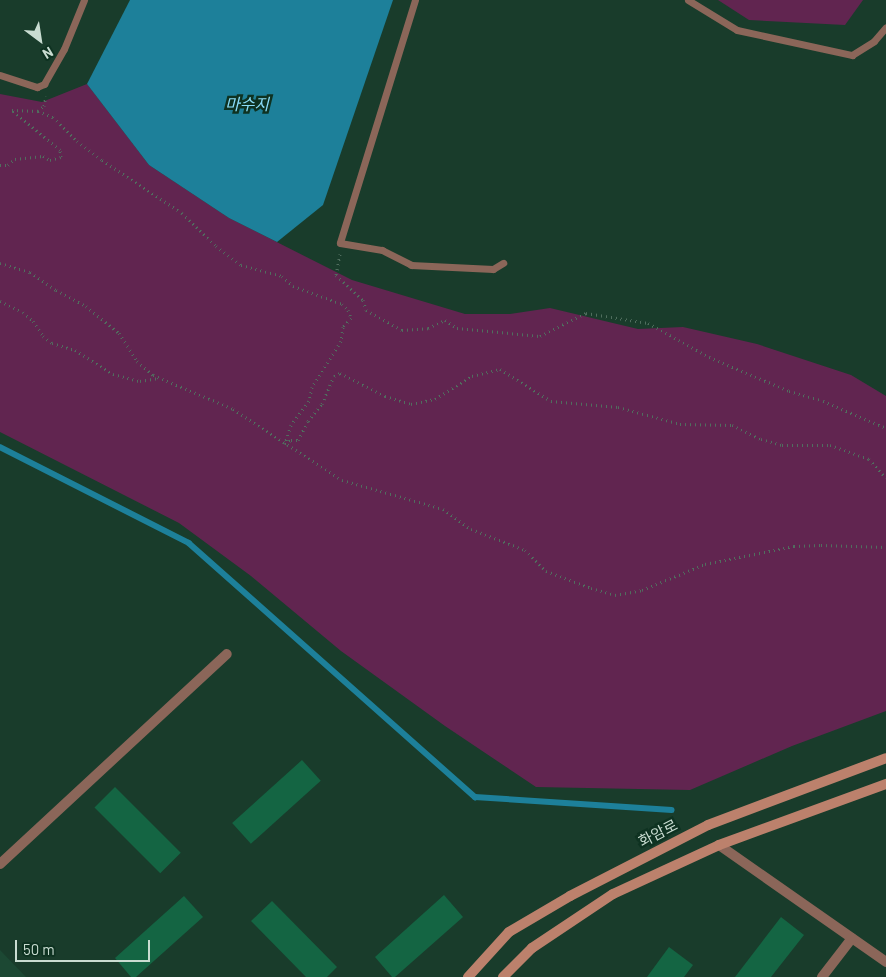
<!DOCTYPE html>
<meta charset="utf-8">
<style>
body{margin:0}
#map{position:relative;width:886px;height:977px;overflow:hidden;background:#193c2b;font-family:Barlow,"Noto Sans KR",sans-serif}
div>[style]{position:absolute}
.built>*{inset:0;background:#1c4833}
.green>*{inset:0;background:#612550}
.water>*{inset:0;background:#1d809a}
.stream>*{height:5.5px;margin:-2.75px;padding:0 2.75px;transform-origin:2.75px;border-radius:2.75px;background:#1d809a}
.building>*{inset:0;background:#146543;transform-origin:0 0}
.path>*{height:3px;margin-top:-1.5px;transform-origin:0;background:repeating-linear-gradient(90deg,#506e5e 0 1px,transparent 0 5px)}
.service>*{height:7px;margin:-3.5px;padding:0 3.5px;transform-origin:3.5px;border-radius:3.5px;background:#8b6659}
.minor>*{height:10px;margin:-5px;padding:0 5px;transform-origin:5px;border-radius:5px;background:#8b6659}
.secondary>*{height:10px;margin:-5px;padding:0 5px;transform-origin:5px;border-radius:5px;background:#bc816c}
span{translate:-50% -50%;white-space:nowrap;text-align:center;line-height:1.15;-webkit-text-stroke:5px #0e3221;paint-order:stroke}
.street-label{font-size:15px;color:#c9dcd1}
.water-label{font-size:16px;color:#8adcf7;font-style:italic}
.north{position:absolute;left:15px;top:15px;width:50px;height:50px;-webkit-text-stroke:4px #0e3221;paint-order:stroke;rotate:149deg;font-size:14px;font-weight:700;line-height:20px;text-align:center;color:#c9dcd1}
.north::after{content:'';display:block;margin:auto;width:18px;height:22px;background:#c9dcd1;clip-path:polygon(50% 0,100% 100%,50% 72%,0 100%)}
.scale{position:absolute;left:15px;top:940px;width:135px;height:22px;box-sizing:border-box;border:2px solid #c9dcd1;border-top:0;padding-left:6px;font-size:15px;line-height:18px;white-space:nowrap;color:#c9dcd1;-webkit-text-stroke:4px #0e3221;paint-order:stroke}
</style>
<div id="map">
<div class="built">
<div style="clip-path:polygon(0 950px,26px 977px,0 977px)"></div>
</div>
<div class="green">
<div style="clip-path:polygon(718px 0,863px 0,845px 25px,749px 20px)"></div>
<div style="clip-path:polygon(87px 84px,149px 165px,229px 218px,352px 280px,465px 314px,510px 314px,550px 308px,638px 329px,683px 327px,757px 344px,851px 375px,886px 396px,886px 711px,792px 746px,690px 790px,536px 787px,445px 726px,341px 651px,251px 576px,179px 523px,0 432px,0 94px,42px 102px)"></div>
</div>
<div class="water">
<div style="clip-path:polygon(130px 0,393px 0,323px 205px,277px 242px,229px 218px,149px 165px,87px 84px)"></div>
</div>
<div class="stream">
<div style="left:0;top:447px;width:212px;rotate:26.9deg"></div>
<div style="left:189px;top:543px;width:383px;rotate:41.6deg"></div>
<div style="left:475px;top:797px;width:197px;rotate:3.8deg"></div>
</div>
<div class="building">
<div style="left:302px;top:760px;width:28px;height:94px;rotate:48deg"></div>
<div style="left:115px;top:787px;width:93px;height:29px;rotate:45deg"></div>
<div style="clip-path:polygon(444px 895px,463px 917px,395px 977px,392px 977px,375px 957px)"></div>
<div style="clip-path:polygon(184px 896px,203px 917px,136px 977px,131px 977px,115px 958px)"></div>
<div style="clip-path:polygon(272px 901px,337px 967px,327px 977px,306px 977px,251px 921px)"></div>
<div style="clip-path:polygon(781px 917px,804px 935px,771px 977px,735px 977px)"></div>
<div style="clip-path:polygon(669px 947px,693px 965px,684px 977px,647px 977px)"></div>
</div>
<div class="path">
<div style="left:38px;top:111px;width:16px;rotate:22deg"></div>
<div style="left:53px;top:117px;width:34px;rotate:45deg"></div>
<div style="left:77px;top:141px;width:31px;rotate:37deg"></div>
<div style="left:102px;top:160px;width:96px;rotate:33.5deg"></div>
<div style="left:182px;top:213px;width:47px;rotate:44.1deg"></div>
<div style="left:216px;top:246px;width:31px;rotate:37deg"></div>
<div style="left:241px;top:265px;width:42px;rotate:15deg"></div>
<div style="left:282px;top:276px;width:15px;rotate:42deg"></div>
<div style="left:293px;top:286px;width:52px;rotate:20.2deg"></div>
<div style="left:342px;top:304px;width:8px;rotate:45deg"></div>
<div style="left:348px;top:310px;width:9px;rotate:69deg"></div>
<div style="left:351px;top:318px;width:12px;rotate:132deg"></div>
<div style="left:343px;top:327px;width:14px;rotate:98deg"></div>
<div style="left:341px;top:341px;width:54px;rotate:122.2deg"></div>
<div style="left:312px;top:387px;width:14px;rotate:102deg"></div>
<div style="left:309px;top:401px;width:30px;rotate:127deg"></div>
<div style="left:291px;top:425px;width:20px;rotate:108deg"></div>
<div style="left:0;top:165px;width:8px"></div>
<div style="left:8px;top:165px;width:9px;rotate:-41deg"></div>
<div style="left:15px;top:159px;width:28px;rotate:-6deg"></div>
<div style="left:43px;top:156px;width:8px;rotate:30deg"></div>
<div style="left:50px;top:160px;width:11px;rotate:-15deg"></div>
<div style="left:61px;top:157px;width:7px;rotate:-98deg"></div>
<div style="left:60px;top:150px;width:62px;rotate:-140.2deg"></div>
<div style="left:12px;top:110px;width:26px;rotate:2deg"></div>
<div style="left:38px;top:111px;width:8px;rotate:-40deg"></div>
<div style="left:44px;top:106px;width:10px;rotate:-79deg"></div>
<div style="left:340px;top:254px;width:21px;rotate:101deg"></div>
<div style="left:336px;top:275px;width:37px;rotate:43deg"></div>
<div style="left:363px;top:300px;width:10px;rotate:73deg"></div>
<div style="left:366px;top:310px;width:41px;rotate:29.1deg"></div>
<div style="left:402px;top:330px;width:26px;rotate:-4deg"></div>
<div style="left:428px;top:328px;width:19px;rotate:-25deg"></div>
<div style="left:445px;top:320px;width:14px;rotate:34deg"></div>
<div style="left:457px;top:328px;width:83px;rotate:5.5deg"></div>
<div style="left:540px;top:336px;width:51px;rotate:-26.6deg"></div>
<div style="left:586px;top:313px;width:63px;rotate:9.2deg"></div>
<div style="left:648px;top:323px;width:70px;rotate:29.1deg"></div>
<div style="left:709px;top:357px;width:87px;rotate:23deg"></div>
<div style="left:789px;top:391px;width:35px;rotate:16deg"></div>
<div style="left:823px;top:401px;width:69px;rotate:23.2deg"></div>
<div style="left:0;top:263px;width:31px;rotate:17deg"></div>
<div style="left:30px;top:272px;width:32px;rotate:35deg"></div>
<div style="left:56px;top:290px;width:34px;rotate:28deg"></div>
<div style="left:86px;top:306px;width:43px;rotate:39.3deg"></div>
<div style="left:119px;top:333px;width:33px;rotate:57deg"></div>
<div style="left:137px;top:361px;width:21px;rotate:41deg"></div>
<div style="left:153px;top:375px;width:87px;rotate:23deg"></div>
<div style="left:233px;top:409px;width:130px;rotate:33.1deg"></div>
<div style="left:342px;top:480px;width:105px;rotate:16deg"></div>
<div style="left:443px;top:509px;width:34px;rotate:36deg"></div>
<div style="left:471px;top:529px;width:58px;rotate:21.3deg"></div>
<div style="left:525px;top:550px;width:30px;rotate:45deg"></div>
<div style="left:546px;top:571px;width:48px;rotate:20.7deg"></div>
<div style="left:591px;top:588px;width:25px;rotate:16deg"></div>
<div style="left:615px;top:595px;width:27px;rotate:-10deg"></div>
<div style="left:642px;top:590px;width:68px;rotate:-22.4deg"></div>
<div style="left:705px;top:564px;width:91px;rotate:-11.4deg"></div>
<div style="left:794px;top:546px;width:27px;rotate:-2deg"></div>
<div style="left:821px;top:545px;width:65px;rotate:1.8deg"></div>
<div style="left:0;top:301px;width:25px;rotate:26deg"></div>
<div style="left:23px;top:312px;width:13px;rotate:42deg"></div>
<div style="left:33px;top:321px;width:18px;rotate:56deg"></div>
<div style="left:43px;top:336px;width:11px;rotate:38deg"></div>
<div style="left:52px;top:343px;width:24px;rotate:17deg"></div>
<div style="left:75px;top:350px;width:45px;rotate:32.3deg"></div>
<div style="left:113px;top:374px;width:28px;rotate:15deg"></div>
<div style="left:140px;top:381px;width:19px;rotate:-9deg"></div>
<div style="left:285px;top:444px;width:7px;rotate:-34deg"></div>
<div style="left:291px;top:440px;width:7px"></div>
<div style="left:298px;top:440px;width:21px;rotate:-62deg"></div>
<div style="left:308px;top:421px;width:22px;rotate:-51deg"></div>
<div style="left:322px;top:404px;width:30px;rotate:-67deg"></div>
<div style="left:334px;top:376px;width:7px;rotate:-27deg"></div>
<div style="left:340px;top:373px;width:51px;rotate:27.1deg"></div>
<div style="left:385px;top:396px;width:27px;rotate:17deg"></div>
<div style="left:411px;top:404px;width:25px;rotate:-12deg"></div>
<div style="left:435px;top:399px;width:44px;rotate:-31.9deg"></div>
<div style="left:472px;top:376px;width:29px;rotate:-14deg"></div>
<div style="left:500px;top:369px;width:60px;rotate:32.1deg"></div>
<div style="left:551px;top:401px;width:67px;rotate:5.1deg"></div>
<div style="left:618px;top:407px;width:64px;rotate:15.3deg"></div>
<div style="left:680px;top:424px;width:52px;rotate:1.1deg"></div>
<div style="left:732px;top:425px;width:32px;rotate:26deg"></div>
<div style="left:761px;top:439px;width:22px;rotate:16deg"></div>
<div style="left:782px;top:445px;width:48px"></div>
<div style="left:830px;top:445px;width:41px;rotate:19.7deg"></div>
<div style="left:869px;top:459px;width:25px;rotate:48deg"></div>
</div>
<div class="service">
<div style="left:415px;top:0;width:254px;rotate:107.2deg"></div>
<div style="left:340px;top:243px;width:43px;rotate:9.5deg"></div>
<div style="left:382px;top:250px;width:33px;rotate:27deg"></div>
<div style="left:411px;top:265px;width:82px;rotate:2.8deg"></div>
<div style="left:493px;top:269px;width:12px;rotate:-31deg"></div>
<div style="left:688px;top:0;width:57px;rotate:31.5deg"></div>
<div style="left:737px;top:30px;width:118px;rotate:12.3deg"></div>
<div style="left:852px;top:55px;width:26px;rotate:-32deg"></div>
<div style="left:874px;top:41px;width:18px;rotate:-49deg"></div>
<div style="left:0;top:75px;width:39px;rotate:18deg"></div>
<div style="left:37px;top:87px;width:8px;rotate:-23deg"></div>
<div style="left:44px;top:84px;width:40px;rotate:-60.3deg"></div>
<div style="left:64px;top:49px;width:53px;rotate:-67.8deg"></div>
</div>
<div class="minor">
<div style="left:719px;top:845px;width:204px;rotate:35deg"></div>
<div style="left:0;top:864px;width:309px;rotate:-42.8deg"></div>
<div style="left:822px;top:977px;width:49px;rotate:-52.4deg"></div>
</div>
<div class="secondary">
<div style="left:468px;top:977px;width:61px;rotate:-47.7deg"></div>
<div style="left:509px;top:932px;width:71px;rotate:-30.5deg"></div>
<div style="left:570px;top:896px;width:155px;rotate:-27.2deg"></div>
<div style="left:708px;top:825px;width:190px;rotate:-20.6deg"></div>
<div style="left:503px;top:977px;width:41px;rotate:-45deg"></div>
<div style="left:532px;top:948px;width:97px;rotate:-33.7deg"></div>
<div style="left:613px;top:894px;width:117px;rotate:-24.8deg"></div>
<div style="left:719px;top:845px;width:178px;rotate:-20.1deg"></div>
</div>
<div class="street-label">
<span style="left:658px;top:833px;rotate:-27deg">화암로</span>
</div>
<div class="water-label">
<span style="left:247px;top:104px">마수지</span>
</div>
<div class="north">N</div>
<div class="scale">50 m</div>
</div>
